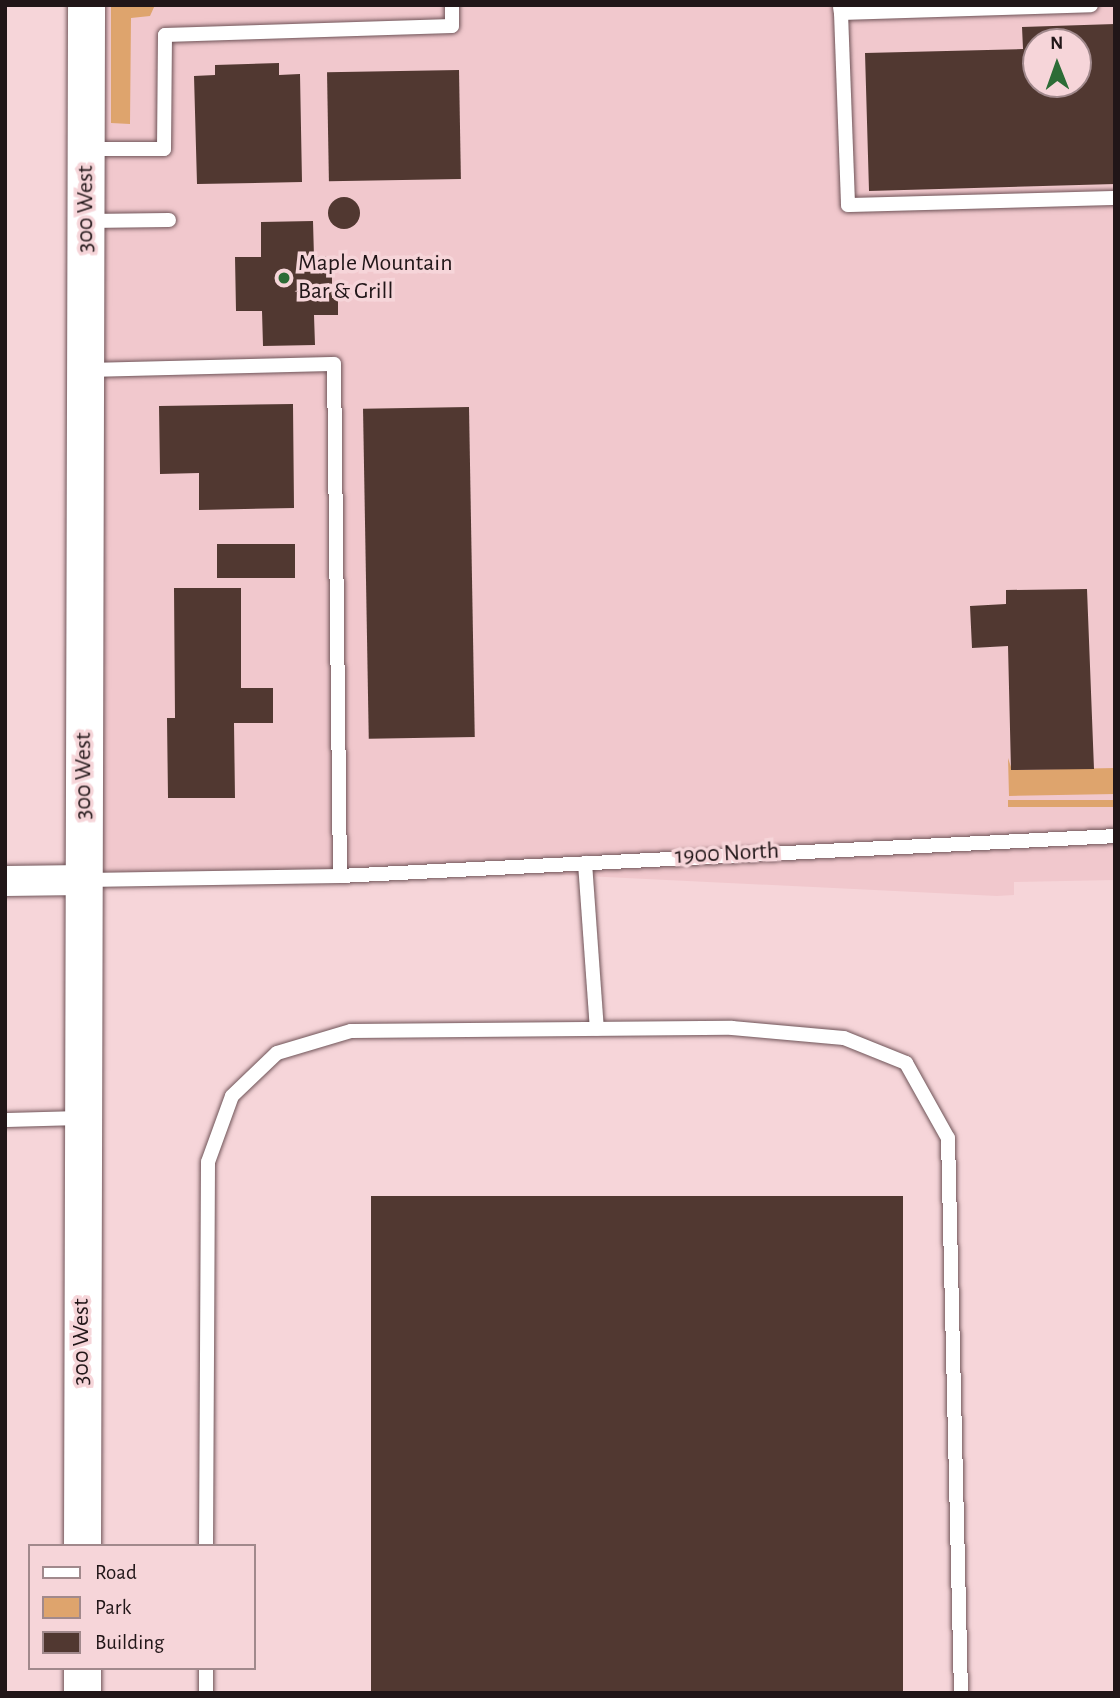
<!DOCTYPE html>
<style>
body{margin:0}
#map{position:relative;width:1120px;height:1698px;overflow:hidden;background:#f6d5d9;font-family:"Alegreya Sans",sans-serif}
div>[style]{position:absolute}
.built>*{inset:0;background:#f1c8cd}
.green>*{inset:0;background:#dea46d;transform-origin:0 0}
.building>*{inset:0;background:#513831;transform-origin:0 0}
.round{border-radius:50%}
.roads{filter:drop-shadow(0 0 2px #6f5458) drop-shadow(0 0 2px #6f5458)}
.service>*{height:14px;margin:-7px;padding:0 7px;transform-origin:7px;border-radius:7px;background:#fff}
.minor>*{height:30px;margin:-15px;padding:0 15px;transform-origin:15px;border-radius:15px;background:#fff}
.tertiary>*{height:37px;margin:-18.5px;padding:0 18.5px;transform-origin:18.5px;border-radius:18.5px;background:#fff}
.dots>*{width:19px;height:19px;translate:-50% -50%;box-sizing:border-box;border:4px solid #f6d5d9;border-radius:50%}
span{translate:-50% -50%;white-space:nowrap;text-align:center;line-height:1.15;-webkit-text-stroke:7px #f6d5d9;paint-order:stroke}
.street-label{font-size:24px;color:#211618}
.poi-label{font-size:24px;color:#211618}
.left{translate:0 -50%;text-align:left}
.frame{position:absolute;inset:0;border:7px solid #211618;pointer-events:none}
.legend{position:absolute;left:28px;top:1544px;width:228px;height:126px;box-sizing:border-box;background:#f6d5d9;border:2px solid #a1898c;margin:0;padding:9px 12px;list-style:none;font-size:21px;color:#211618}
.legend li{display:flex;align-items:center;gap:14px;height:35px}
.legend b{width:35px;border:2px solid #a1898c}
.north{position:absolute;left:1022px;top:28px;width:70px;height:70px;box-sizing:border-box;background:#f6d5d9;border:2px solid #a1898c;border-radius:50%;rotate:359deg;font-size:19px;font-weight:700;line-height:28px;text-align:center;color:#211618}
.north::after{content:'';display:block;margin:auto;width:24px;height:32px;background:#2c6c36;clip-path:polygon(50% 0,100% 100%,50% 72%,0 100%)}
</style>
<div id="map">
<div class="built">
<div style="clip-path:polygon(evenodd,86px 5px,1115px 5px,1115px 880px,1014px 882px,1014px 895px,997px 896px,461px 870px,84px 880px,86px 5px,1036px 42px,1078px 42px,1078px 84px,1036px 84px,1036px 42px)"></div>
</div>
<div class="green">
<div style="clip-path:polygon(111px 5px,155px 5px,150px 16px,131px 18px,130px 124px,111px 123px)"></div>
<div style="clip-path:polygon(1008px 758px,1012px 770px,1115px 768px,1115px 794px,1009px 796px)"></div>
<div style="left:1115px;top:800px;width:7px;height:107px;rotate:90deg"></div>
</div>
<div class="building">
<div style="clip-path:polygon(evenodd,1115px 24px,1115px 184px,869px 191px,865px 53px,1023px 49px,1022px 27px,1115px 24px,1036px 42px,1078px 42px,1078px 84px,1036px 84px,1036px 42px)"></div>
<div style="clip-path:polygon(279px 63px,279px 75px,300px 74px,302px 182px,197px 184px,194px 76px,215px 75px,215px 65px)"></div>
<div style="left:459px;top:70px;width:109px;height:132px;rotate:89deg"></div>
<div class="round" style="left:328px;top:197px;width:32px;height:32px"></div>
<div style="clip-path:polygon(313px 221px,314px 257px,332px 256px,332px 298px,338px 298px,338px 315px,314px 315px,315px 345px,263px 346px,262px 311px,236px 311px,235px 257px,261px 257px,261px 222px)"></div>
<div style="clip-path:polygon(293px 404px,294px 508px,199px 510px,199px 473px,160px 474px,159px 406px)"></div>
<div style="left:469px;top:407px;width:330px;height:106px;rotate:89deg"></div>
<div style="left:295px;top:544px;width:34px;height:78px;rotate:90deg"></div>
<div style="clip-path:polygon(174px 588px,241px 588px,241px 688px,273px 688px,273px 723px,234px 723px,235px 798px,168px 798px,167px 718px,175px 718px)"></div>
<div style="clip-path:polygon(1087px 589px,1094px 769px,1011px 770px,1008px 646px,972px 648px,970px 606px,1006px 604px,1006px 590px)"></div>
<div style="left:903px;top:1196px;width:497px;height:532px;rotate:90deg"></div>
</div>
<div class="roads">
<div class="service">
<div style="left:840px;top:7px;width:6px;rotate:81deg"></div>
<div style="left:841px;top:13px;width:250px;rotate:-1.8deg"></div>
<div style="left:841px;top:13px;width:192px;rotate:87.9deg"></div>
<div style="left:848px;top:205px;width:267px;rotate:-1.5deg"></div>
<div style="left:87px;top:149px;width:77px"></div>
<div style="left:164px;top:149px;width:114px;rotate:-89.5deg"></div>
<div style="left:165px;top:35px;width:287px;rotate:-1.8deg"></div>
<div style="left:452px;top:26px;width:21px;rotate:-90deg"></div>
<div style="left:88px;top:221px;width:81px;rotate:-0.7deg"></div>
<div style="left:85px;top:370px;width:249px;rotate:-1.4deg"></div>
<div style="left:334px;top:364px;width:512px;rotate:89.33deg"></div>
<div style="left:340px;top:876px;width:254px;rotate:179.1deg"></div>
<div style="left:585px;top:863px;width:166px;rotate:85.9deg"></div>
<div style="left:340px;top:876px;width:776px;rotate:-2.95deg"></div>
<div style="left:5px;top:1120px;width:77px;rotate:-1.5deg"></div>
<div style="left:206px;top:1546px;width:384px;rotate:-89.7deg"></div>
<div style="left:208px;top:1162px;width:70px;rotate:-70deg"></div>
<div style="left:232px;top:1096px;width:62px;rotate:-43.7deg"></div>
<div style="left:277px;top:1053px;width:77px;rotate:-16.6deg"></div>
<div style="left:351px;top:1031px;width:381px;rotate:-0.5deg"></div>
<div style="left:732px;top:1028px;width:112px;rotate:5.1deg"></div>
<div style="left:844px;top:1038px;width:67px;rotate:22deg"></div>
<div style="left:906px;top:1063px;width:86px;rotate:60.8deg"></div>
<div style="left:948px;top:1138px;width:555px;rotate:88.66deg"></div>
<div style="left:206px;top:1693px;width:25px;rotate:-90deg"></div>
</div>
<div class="minor">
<div style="left:5px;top:881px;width:79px;rotate:-0.7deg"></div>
</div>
<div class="tertiary">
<div style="left:82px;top:1546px;width:1541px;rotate:-89.85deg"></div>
<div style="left:82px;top:1693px;width:25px;rotate:-90deg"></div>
</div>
</div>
<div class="dots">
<div style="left:284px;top:278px;background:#2c6c36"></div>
</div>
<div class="street-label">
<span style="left:86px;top:209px;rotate:-90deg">300 West</span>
<span style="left:84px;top:776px;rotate:-90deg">300 West</span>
<span style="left:727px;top:854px;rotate:-3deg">1900 North</span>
<span style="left:82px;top:1342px;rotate:-90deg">300 West</span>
</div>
<div class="poi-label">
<span class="left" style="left:298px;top:278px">Maple Mountain<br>Bar &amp; Grill</span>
</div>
<div class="frame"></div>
<ul class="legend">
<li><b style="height:9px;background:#fff"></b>Road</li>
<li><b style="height:19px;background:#dea46d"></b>Park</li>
<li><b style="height:19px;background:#513831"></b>Building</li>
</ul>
<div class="north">N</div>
</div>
